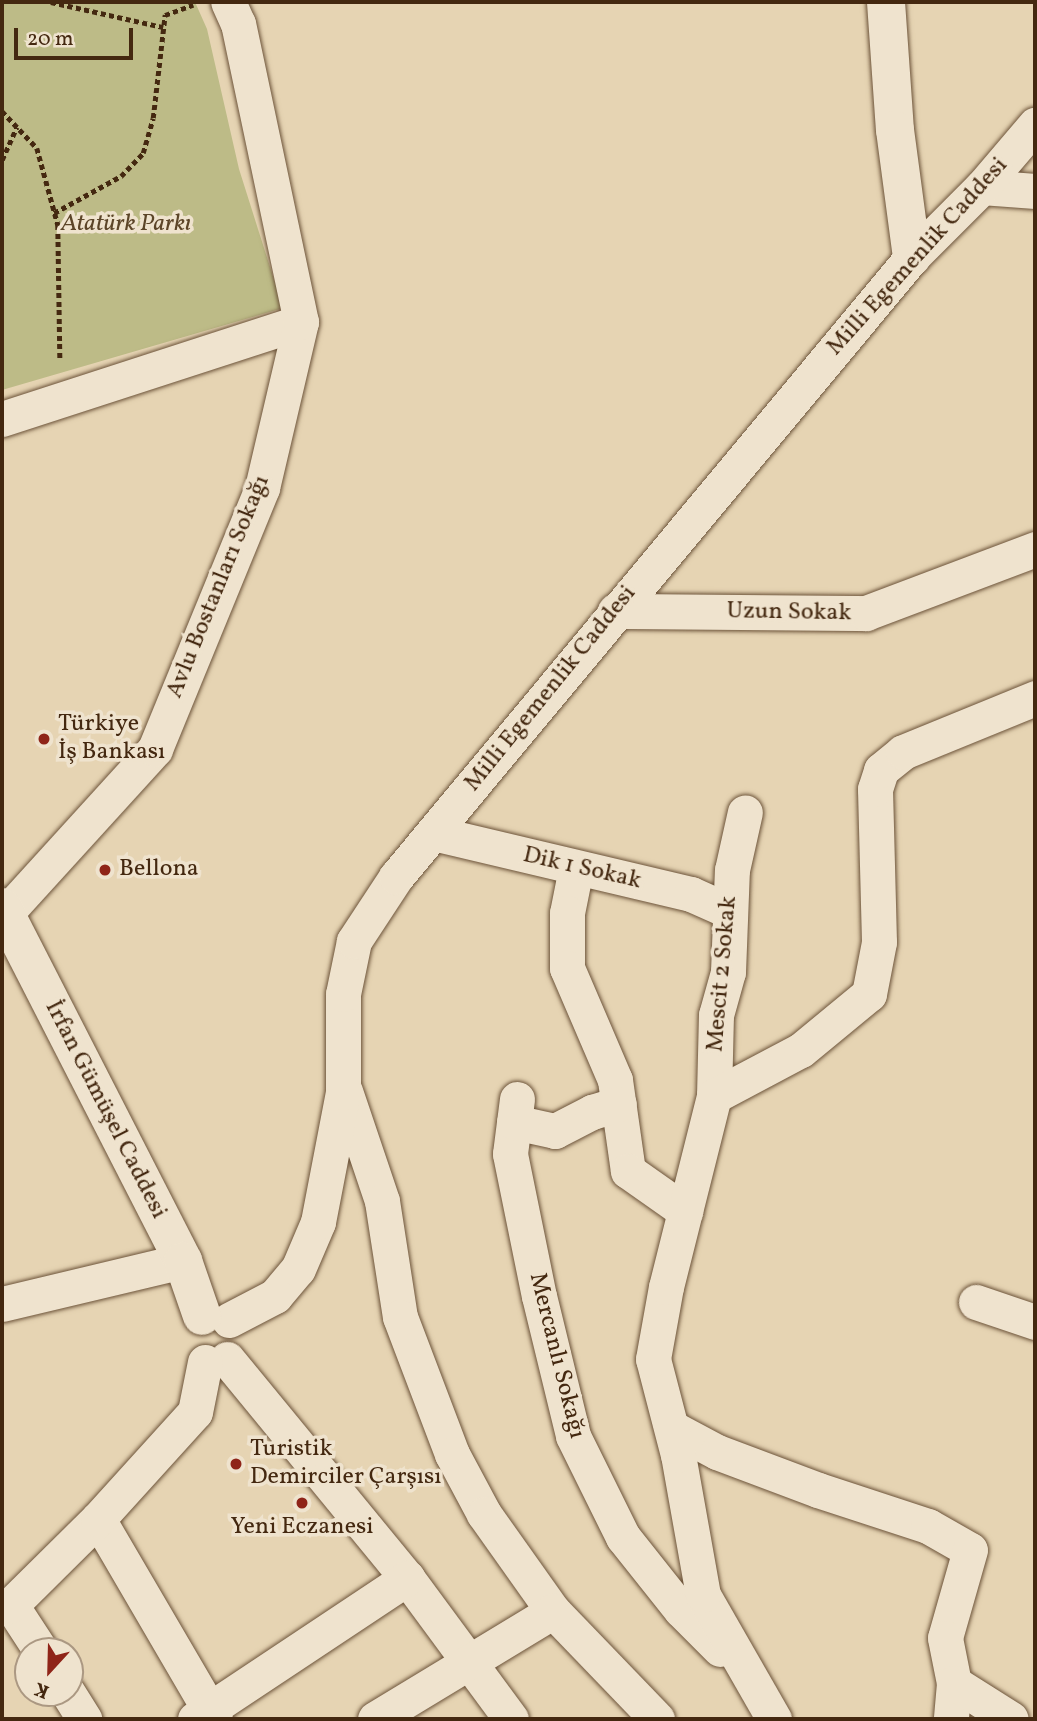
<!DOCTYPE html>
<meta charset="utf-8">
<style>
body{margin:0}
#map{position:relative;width:1037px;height:1721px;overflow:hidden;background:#e6d4b3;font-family:Vollkorn,serif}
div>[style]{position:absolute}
.green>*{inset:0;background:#bdbb87}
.path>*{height:4.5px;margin-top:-2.25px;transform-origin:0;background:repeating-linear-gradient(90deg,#442810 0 5px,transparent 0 8.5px)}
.roads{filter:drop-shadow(0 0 2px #6c5339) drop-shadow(0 0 2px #6c5339)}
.minor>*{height:35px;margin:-17.5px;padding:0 17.5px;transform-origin:17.5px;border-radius:17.5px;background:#efe3ce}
.tertiary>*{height:38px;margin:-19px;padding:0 19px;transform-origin:19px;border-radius:19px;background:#efe3ce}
.dots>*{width:19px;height:19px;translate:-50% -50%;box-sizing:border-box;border:4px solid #efe3ce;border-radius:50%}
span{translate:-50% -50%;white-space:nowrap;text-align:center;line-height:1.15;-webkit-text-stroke:7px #efe3ce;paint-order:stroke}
.park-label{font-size:24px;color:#5c4528;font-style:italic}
.street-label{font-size:24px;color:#442810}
.poi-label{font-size:24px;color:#442810}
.left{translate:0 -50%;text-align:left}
.frame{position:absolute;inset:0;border:4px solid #442810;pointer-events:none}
.north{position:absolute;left:14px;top:1637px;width:70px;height:70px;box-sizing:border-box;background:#efe3ce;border:2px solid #ab9882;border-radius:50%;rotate:202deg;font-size:19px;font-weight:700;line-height:28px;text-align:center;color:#442810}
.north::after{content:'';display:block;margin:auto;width:24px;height:32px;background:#8f2418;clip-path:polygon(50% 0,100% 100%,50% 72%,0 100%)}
.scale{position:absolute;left:14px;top:28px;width:119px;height:32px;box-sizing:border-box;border:4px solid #442810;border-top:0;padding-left:9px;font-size:21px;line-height:24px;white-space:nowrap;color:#442810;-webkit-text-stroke:5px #efe3ce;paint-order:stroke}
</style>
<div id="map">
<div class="green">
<div style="clip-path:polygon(2px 2px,195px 2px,207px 29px,239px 169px,283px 308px,2px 390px)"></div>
</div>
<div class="path">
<div style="left:51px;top:2px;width:115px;rotate:12.6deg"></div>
<div style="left:2px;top:111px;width:51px;rotate:46.6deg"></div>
<div style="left:37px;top:148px;width:80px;rotate:74.7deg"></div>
<div style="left:58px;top:225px;width:134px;rotate:89.1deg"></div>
<div style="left:2px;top:160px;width:36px;rotate:-66deg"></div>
<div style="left:54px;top:213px;width:77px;rotate:-28.9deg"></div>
<div style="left:121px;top:176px;width:32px;rotate:-46deg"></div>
<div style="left:143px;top:153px;width:36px;rotate:-74deg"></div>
<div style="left:153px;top:118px;width:104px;rotate:-83.4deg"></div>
<div style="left:165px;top:15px;width:30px;rotate:-20deg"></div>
</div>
<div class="roads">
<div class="minor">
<div style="left:982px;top:187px;width:53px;rotate:4.3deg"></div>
<div style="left:2px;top:419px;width:314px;rotate:-18deg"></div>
<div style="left:615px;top:611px;width:251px;rotate:0.5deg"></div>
<div style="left:866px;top:613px;width:181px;rotate:-20.7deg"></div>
<div style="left:433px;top:833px;width:265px;rotate:13.3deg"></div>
<div style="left:691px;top:894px;width:42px;rotate:24.1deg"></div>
<div style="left:576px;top:868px;width:46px;rotate:101.3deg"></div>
<div style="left:567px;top:913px;width:55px;rotate:90deg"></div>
<div style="left:567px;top:968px;width:122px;rotate:66.8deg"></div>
<div style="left:615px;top:1080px;width:92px;rotate:81.9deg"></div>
<div style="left:628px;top:1171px;width:70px;rotate:35.1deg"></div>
<div style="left:5px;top:914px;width:223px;rotate:-47.7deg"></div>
<div style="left:155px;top:749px;width:282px;rotate:-67.7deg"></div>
<div style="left:262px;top:488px;width:171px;rotate:-76.8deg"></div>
<div style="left:301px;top:322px;width:305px;rotate:-101.9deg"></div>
<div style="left:238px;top:24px;width:24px;rotate:-114deg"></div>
<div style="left:345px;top:1091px;width:116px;rotate:71.4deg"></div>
<div style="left:382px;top:1201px;width:117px;rotate:81.2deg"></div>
<div style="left:400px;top:1317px;width:147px;rotate:69.2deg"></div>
<div style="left:452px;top:1454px;width:68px;rotate:61.9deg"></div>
<div style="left:484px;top:1514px;width:119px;rotate:54.6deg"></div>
<div style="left:553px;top:1611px;width:150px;rotate:46.1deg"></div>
<div style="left:714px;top:1096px;width:81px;rotate:-88.6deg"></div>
<div style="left:716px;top:1015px;width:45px;rotate:-74.4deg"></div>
<div style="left:728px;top:972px;width:102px;rotate:-87.8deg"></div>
<div style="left:732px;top:870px;width:59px;rotate:-77.4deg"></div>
<div style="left:517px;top:1099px;width:55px;rotate:97.3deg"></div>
<div style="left:510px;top:1154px;width:145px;rotate:78.5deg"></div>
<div style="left:539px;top:1296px;width:144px;rotate:76.3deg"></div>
<div style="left:573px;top:1436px;width:113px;rotate:63.7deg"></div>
<div style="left:623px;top:1537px;width:93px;rotate:51.5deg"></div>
<div style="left:681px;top:1610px;width:55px;rotate:45deg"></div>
<div style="left:514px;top:1122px;width:42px;rotate:12.4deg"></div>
<div style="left:555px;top:1131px;width:42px;rotate:-27.2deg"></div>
<div style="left:592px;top:1112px;width:28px;rotate:-17deg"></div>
<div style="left:976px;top:1302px;width:62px;rotate:18.7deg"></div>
<div style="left:2px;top:1304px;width:186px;rotate:-13.4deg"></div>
<div style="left:229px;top:1320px;width:52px;rotate:-27.6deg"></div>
<div style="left:275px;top:1296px;width:35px;rotate:-50deg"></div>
<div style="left:298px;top:1269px;width:51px;rotate:-66.9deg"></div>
<div style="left:318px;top:1222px;width:132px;rotate:-79.1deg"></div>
<div style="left:343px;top:1092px;width:98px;rotate:-90deg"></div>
<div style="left:343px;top:994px;width:54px;rotate:-78.3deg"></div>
<div style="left:354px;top:941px;width:77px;rotate:-56.7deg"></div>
<div style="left:396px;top:877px;width:807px;rotate:-50.23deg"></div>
<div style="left:912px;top:257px;width:99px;rotate:-45deg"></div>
<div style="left:982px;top:187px;width:82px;rotate:-49.5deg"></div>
<div style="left:227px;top:1359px;width:283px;rotate:50.6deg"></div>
<div style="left:407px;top:1578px;width:175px;rotate:53.6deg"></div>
<div style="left:672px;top:1428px;width:51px;rotate:28.1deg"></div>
<div style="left:717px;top:1452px;width:108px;rotate:20.6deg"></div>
<div style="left:818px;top:1490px;width:116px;rotate:18.1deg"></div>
<div style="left:928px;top:1526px;width:48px;rotate:29.7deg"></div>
<div style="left:970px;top:1550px;width:91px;rotate:105.9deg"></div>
<div style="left:945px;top:1638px;width:46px;rotate:78.7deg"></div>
<div style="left:954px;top:1683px;width:36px;rotate:95deg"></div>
<div style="left:98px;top:1519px;width:232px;rotate:59.7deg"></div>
<div style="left:11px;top:1605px;width:55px;rotate:56.9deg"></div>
<div style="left:2px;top:1607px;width:9px;rotate:-13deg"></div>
<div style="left:11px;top:1605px;width:122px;rotate:-44.7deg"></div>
<div style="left:98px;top:1519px;width:144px;rotate:-47.8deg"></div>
<div style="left:195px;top:1412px;width:51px;rotate:-78.7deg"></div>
<div style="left:954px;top:1683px;width:67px;rotate:32.3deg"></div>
<div style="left:68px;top:1693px;width:31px;rotate:58deg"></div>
<div style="left:195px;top:1719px;width:255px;rotate:-33.6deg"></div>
<div style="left:375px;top:1719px;width:208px;rotate:-31.2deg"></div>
<div style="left:774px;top:1719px;width:143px;rotate:-119.8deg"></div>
<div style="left:703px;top:1595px;width:142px;rotate:-100.1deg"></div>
<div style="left:678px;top:1455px;width:99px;rotate:-104.6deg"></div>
<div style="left:653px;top:1359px;width:73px;rotate:-79.8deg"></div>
<div style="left:666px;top:1287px;width:197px;rotate:-75.9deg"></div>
<div style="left:714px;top:1096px;width:98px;rotate:-27.9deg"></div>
<div style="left:801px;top:1050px;width:88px;rotate:-39.5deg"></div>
<div style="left:869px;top:994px;width:53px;rotate:-79.1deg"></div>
<div style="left:879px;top:942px;width:153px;rotate:-91.5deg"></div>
<div style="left:875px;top:789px;width:20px;rotate:-72deg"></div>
<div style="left:881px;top:770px;width:28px;rotate:-39deg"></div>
<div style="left:903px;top:752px;width:143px;rotate:-22.2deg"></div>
</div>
<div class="tertiary">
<div style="left:886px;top:2px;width:128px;rotate:86deg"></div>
<div style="left:895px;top:130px;width:128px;rotate:82.4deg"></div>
<div style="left:2px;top:907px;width:398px;rotate:62.9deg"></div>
<div style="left:183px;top:1261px;width:58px;rotate:70.9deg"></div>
</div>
</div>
<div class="dots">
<div style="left:44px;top:739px;background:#8f2418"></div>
<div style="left:105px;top:870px;background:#8f2418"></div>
<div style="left:236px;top:1464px;background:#8f2418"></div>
<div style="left:302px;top:1503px;background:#8f2418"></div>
</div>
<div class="park-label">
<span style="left:126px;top:225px">Atatürk Parkı</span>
</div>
<div class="street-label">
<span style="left:918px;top:257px;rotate:-48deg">Milli Egemenlik Caddesi</span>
<span style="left:219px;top:587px;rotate:-68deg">Avlu Bostanları Sokağı</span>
<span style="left:789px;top:613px;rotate:1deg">Uzun Sokak</span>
<span style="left:551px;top:689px;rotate:-51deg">Milli Egemenlik Caddesi</span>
<span style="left:582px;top:869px;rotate:13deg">Dik 1 Sokak</span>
<span style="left:723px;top:974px;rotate:-85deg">Mescit 2 Sokak</span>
<span style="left:105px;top:1110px;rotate:63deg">İrfan Gümüşel Caddesi</span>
<span style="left:556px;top:1356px;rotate:76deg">Mercanlı Sokağı</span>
</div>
<div class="poi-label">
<span class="left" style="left:58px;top:739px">Türkiye<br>İş Bankası</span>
<span class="left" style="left:119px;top:870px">Bellona</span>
<span class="left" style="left:250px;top:1464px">Turistik<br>Demirciler Çarşısı</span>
<span style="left:302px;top:1528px">Yeni Eczanesi</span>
</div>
<div class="frame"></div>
<div class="north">K</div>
<div class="scale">20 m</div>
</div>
